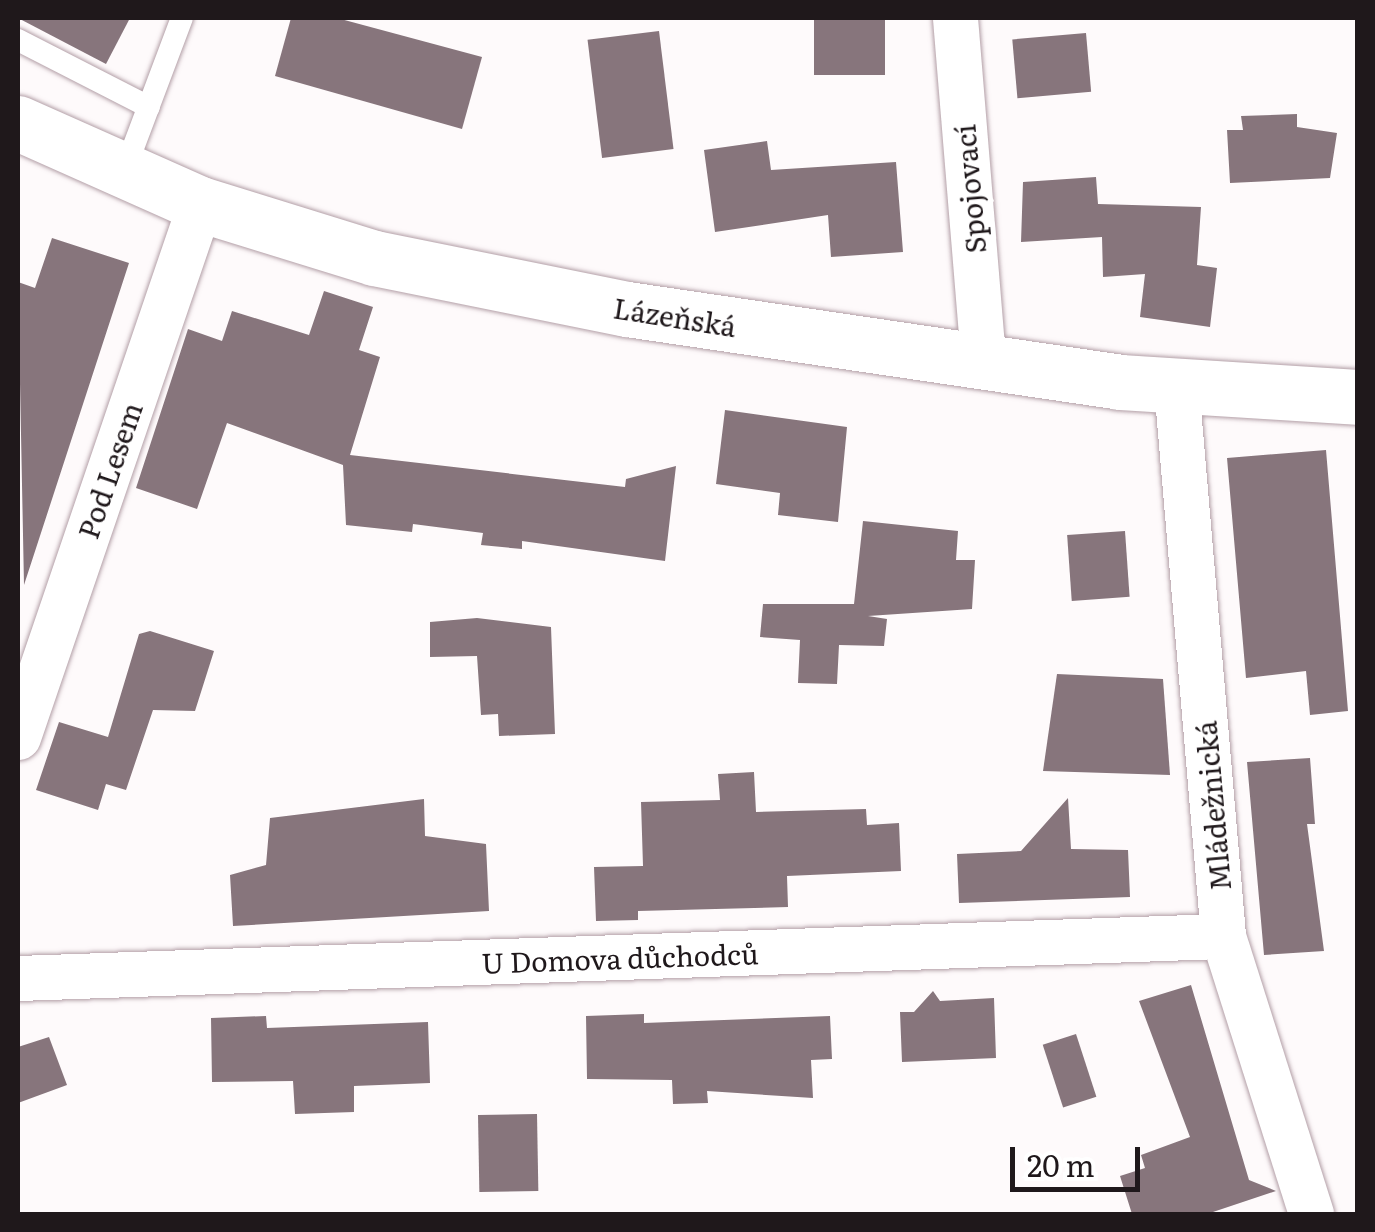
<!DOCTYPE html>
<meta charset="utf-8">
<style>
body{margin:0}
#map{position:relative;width:1375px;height:1232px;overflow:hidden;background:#fefafb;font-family:Literata,serif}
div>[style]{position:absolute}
.building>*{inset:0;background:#87757c;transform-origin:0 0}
.roads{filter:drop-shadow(0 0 2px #b39fa7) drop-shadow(0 0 2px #b39fa7)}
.service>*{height:22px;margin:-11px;padding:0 11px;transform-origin:11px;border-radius:11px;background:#fff}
.minor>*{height:45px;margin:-22.5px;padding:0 22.5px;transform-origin:22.5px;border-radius:22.5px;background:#fff}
.tertiary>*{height:55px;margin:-27.5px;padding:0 27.5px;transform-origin:27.5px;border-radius:27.5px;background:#fff}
span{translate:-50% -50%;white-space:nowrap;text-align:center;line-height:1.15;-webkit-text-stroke:9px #fff;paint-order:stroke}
.street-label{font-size:28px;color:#1f181b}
.frame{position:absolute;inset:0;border:20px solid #1f181b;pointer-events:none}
.scale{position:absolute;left:1010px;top:1147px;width:130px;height:45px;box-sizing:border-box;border:5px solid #1f181b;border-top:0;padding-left:12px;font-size:30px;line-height:35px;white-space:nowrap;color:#1f181b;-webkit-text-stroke:8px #fff;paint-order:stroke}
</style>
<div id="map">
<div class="building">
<div style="clip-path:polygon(18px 18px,130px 18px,106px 64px)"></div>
<div style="clip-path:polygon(291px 18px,337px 18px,482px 57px,462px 129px,275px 76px)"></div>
<div style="left:814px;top:18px;width:71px;height:57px"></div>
<div style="left:659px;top:31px;width:119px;height:72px;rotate:83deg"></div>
<div style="left:1086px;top:33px;width:59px;height:74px;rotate:85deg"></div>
<div style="clip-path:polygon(1297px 114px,1297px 127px,1337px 133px,1330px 178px,1230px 183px,1227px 130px,1243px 130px,1241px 116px)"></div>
<div style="clip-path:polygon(767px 141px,771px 170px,896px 162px,903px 252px,831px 257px,828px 215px,715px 232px,704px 150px)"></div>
<div style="clip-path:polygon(1096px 177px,1098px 204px,1201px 207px,1197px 265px,1217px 268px,1210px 327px,1140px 317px,1145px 274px,1103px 277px,1102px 237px,1021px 242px,1023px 182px)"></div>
<div style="clip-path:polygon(52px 238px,129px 263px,24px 585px,18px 282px,35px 288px)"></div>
<div style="clip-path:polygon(324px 291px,373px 307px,359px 350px,380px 357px,350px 455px,625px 487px,626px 479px,676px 466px,665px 561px,522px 541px,522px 549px,481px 545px,483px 533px,413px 524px,412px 532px,346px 525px,343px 465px,227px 423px,197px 509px,136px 488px,188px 329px,222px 341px,232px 311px,309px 335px)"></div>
<div style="clip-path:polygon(725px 410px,847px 427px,838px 522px,778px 515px,780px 493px,716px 484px)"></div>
<div style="clip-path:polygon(1326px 450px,1348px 711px,1310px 715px,1306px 671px,1246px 678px,1227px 458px)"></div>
<div style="clip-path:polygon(863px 521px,958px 531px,956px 560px,975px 560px,972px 609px,868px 616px,887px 619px,884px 646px,839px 645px,837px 684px,798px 683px,800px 640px,760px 637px,763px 604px,854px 604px)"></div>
<div style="left:1125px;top:531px;width:66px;height:58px;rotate:86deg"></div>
<div style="clip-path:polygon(477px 618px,551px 627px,555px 734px,499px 736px,498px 714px,481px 715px,477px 656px,430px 657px,430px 622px)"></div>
<div style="clip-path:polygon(150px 631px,214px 651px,195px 711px,153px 710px,126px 790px,106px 784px,98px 810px,36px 790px,59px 722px,108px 737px,139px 634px)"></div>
<div style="clip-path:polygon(1057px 674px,1163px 679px,1170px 775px,1043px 771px)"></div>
<div style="clip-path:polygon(1310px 758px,1315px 824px,1307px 824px,1324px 951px,1264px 955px,1247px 762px)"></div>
<div style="clip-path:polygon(754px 772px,756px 812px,866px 809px,867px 825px,899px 823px,901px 871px,787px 876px,788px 907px,638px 911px,638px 920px,596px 921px,594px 867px,643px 866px,641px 802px,720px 800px,718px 774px)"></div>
<div style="clip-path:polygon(1068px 798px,1071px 849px,1128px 850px,1130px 897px,959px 903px,957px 854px,1021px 851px)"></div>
<div style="clip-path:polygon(424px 799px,425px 836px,486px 844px,489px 911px,233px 926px,230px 875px,266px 865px,270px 818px)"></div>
<div style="clip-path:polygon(1191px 985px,1249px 1180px,1276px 1191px,1207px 1214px,1132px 1214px,1120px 1176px,1145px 1168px,1141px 1155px,1190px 1137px,1139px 1001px)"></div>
<div style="clip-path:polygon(933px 991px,940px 1001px,994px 998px,996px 1058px,902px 1062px,900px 1012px,914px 1012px)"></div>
<div style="clip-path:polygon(644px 1014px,644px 1023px,830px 1016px,832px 1059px,811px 1060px,813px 1098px,707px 1091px,708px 1103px,673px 1104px,672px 1080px,587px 1079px,586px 1016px)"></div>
<div style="clip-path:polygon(266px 1016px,267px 1028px,428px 1022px,430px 1083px,354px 1086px,354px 1112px,295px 1114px,293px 1081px,212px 1082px,211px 1018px)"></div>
<div style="left:1076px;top:1034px;width:66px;height:35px;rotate:72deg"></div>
<div style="clip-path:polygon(49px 1037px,67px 1085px,18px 1103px,18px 1047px)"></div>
<div style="left:537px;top:1114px;width:77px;height:59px;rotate:89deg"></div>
</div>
<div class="roads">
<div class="service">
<div style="left:18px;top:40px;width:147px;rotate:27.1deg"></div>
<div style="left:124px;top:172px;width:165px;rotate:-69.4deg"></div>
</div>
<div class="minor">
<div style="left:955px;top:18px;width:344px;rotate:85.3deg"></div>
<div style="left:1176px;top:385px;width:553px;rotate:85.12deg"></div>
<div style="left:1223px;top:936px;width:292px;rotate:72.4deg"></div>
<div style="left:18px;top:737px;width:563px;rotate:-71.15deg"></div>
<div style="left:18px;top:978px;width:1206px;rotate:-2deg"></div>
</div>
<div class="tertiary">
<div style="left:18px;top:123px;width:199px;rotate:24deg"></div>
<div style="left:200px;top:204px;width:182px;rotate:17.2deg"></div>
<div style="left:374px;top:258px;width:258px;rotate:11.4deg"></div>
<div style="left:627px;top:309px;width:498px;rotate:8.4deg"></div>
<div style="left:1120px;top:382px;width:238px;rotate:3.6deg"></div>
</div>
</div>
<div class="street-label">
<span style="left:969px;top:189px;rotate:-95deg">Spojovací</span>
<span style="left:675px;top:316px;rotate:9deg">Lázeňská</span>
<span style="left:109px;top:470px;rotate:-71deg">Pod Lesem</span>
<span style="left:1212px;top:806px;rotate:-95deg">Mládežnická</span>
<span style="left:620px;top:957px;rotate:-2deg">U Domova důchodců</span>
</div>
<div class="frame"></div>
<div class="scale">20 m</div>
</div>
